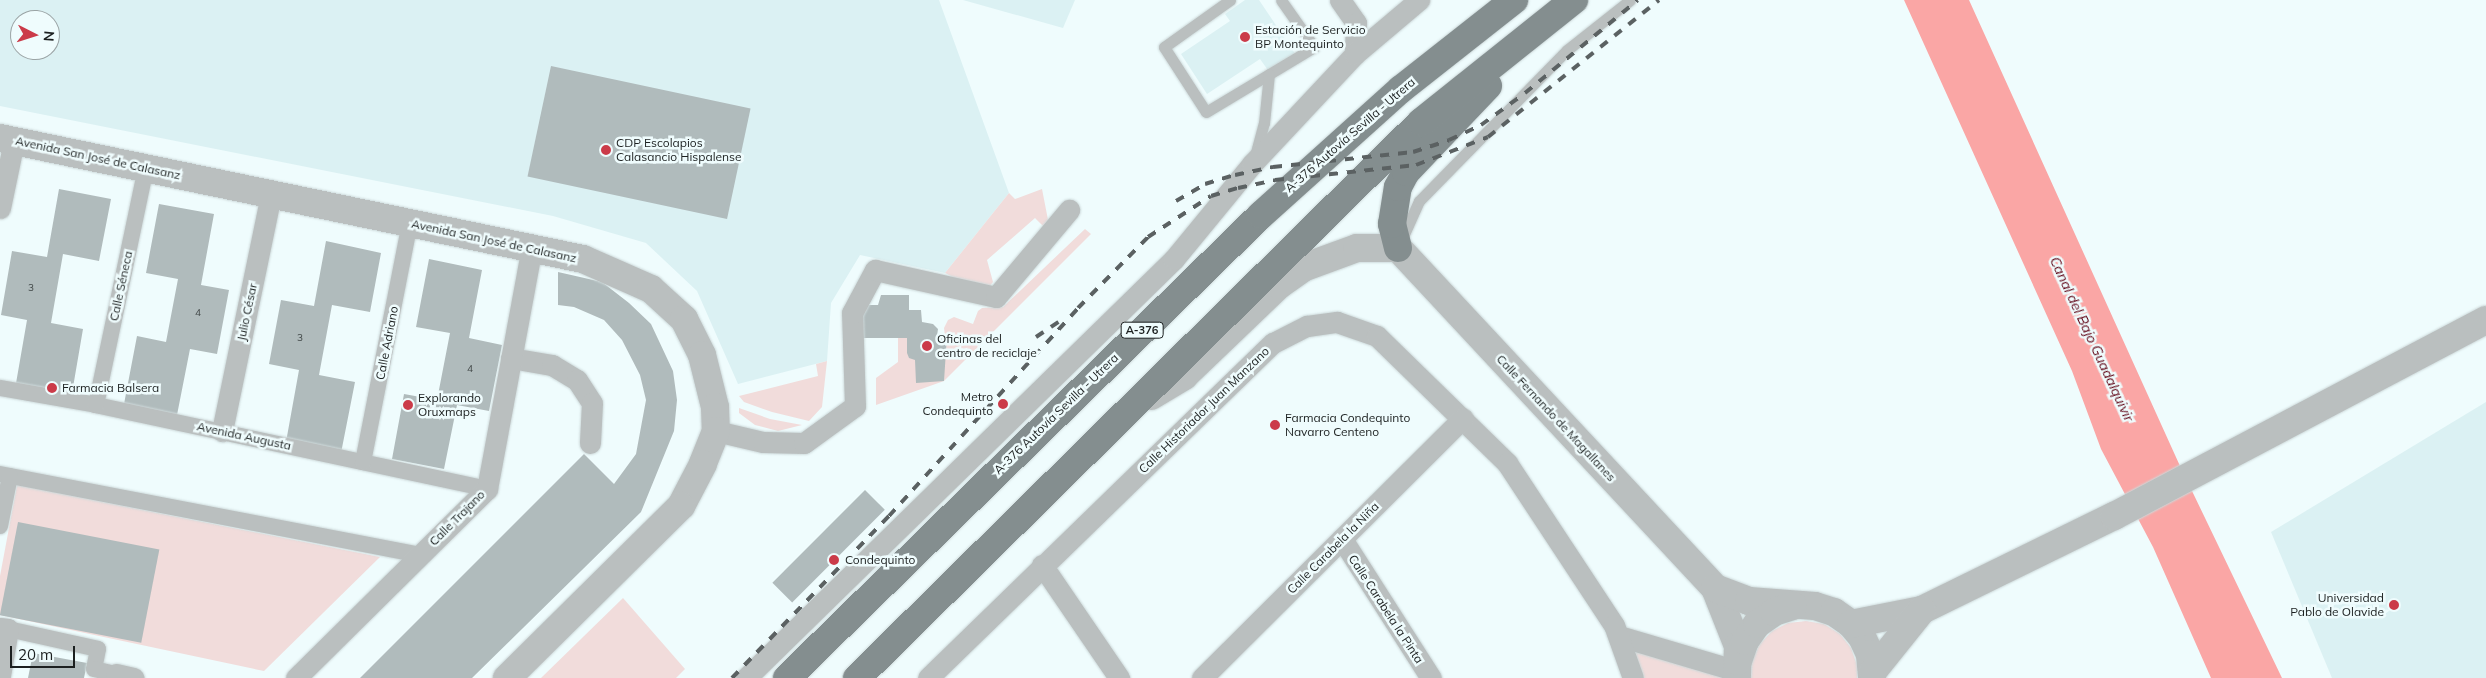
<!DOCTYPE html>
<meta charset="utf-8">
<style>
body{margin:0}
#map{position:relative;width:2486px;height:678px;overflow:hidden;background:#effcfd;font-family:Mulish,sans-serif}
div>[style]{position:absolute}
.built>*{inset:0;background:#dbf1f3}
.green>*{inset:0;background:#f1dcdb}
.water>*{inset:0;background:#faa6a5}
.building>*{inset:0;background:#b0bbbc;transform-origin:0 0}
.roads{filter:drop-shadow(0 0 1px #cdd9da) drop-shadow(0 0 1px #cdd9da)}
.service>*{height:11px;margin:-5.5px;padding:0 5.5px;transform-origin:5.5px;border-radius:5.5px;background:#babfbf}
.pedestrian>*{height:16px;margin:-8px;padding:0 8px;transform-origin:8px;border-radius:8px;background:#babfbf}
.minor>*{height:21px;margin:-10.5px;padding:0 10.5px;transform-origin:10.5px;border-radius:10.5px;background:#babfbf}
.tertiary>*{height:28px;margin:-14px;padding:0 14px;transform-origin:14px;border-radius:14px;background:#babfbf}
.primary>*{height:28px;margin:-14px;padding:0 14px;transform-origin:14px;border-radius:14px;background:#848e8f}
.rail>*{height:4px;margin-top:-2px;transform-origin:0;background:repeating-linear-gradient(90deg,#5b6162 0 9px,transparent 0 18px)}
.dots>*{width:14px;height:14px;translate:-50% -50%;box-sizing:border-box;border:2px solid #effcfd;border-radius:50%}
span{translate:-50% -50%;white-space:nowrap;text-align:center;line-height:1.15;-webkit-text-stroke:5px #effcfd;paint-order:stroke}
.number-label{font-size:10px;color:#414747}
.number-label span{-webkit-text-stroke-width:0}
.shield-label span{padding:1px 4px;background:#effcfd;border:1px solid;border-radius:4px;-webkit-text-stroke-width:0}
.shield-label{font-size:11px;color:#1c2020;font-weight:700}
.poi-label{font-size:12px;color:#1c2020}
.left{translate:0 -50%;text-align:left}
.right{translate:-100% -50%;text-align:right}
.street-label{font-size:12px;color:#1c2020}
.water-label{font-size:14px;color:#5e0012;font-style:italic}
.north{position:absolute;left:10px;top:10px;width:50px;height:50px;box-sizing:border-box;background:#effcfd;border:1px solid #9ba4a5;border-radius:50%;rotate:95deg;font-size:14px;font-weight:700;line-height:20px;text-align:center;color:#1c2020}
.north::after{content:'';display:block;margin:auto;width:18px;height:22px;background:#cb3b49;clip-path:polygon(50% 0,100% 100%,50% 72%,0 100%)}
.scale{position:absolute;left:10px;top:646px;width:65px;height:22px;box-sizing:border-box;border:2px solid #1c2020;border-top:0;padding-left:6px;font-size:15px;line-height:18px;white-space:nowrap;color:#1c2020;-webkit-text-stroke:4px #effcfd;paint-order:stroke}
</style>
<div id="map">
<div class="built">
<div style="clip-path:polygon(evenodd,0 0,939px 0,1009px 193px,945px 273px,860px 255px,831px 303px,827px 361px,738px 384px,697px 291px,646px 243px,553px 216px,0 106px,0 0,20px 20px,50px 20px,50px 50px,20px 50px,20px 20px)"></div>
<div style="clip-path:polygon(963px 0,1075px 0,1063px 28px)"></div>
<div style="clip-path:polygon(1245px 0,1259px 0,1296px 55px,1270px 73px,1260px 59px,1207px 94px,1181px 54px,1230px 21px,1225px 14px)"></div>
<div style="clip-path:polygon(2486px 402px,2486px 678px,2332px 678px,2271px 532px)"></div>
</div>
<div class="green">
<div style="clip-path:polygon(1042px 189px,1049px 225px,1045px 228px,1035px 218px,987px 260px,993px 282px,988px 288px,979px 290px,945px 273px,1009px 193px,1015px 199px)"></div>
<div style="clip-path:polygon(1085px 229px,1091px 234px,944px 381px,876px 405px,876px 378px,898px 362px,898px 338px,907px 338px,909px 358px,947px 354px,944px 328px,948px 320px,954px 317px,973px 324px,978px 311px,982px 308px,1003px 307px)"></div>
<div style="clip-path:polygon(827px 361px,822px 407px,809px 421px,772px 412px,744px 402px,739px 396px,818px 376px,816px 364px)"></div>
<div style="clip-path:polygon(739px 408px,770px 419px,802px 425px,778px 431px,755px 425px,739px 413px)"></div>
<div style="clip-path:polygon(17px 485px,380px 557px,264px 671px,0 615px,0 576px)"></div>
<div style="clip-path:polygon(623px 598px,685px 669px,676px 678px,541px 678px)"></div>
<div style="clip-path:polygon(1806px 621px,1824px 624px,1840px 634px,1851px 648px,1857px 665px,1857px 678px,1751px 678px,1752px 662px,1759px 645px,1772px 631px,1788px 623px)"></div>
<div style="clip-path:polygon(1633px 647px,1727px 678px,1643px 678px)"></div>
</div>
<div class="water">
<div style="clip-path:polygon(1904px 0,1969px 0,2180px 466px,2282px 678px,2211px 678px,2153px 547px,2101px 449px,2072px 371px)"></div>
</div>
<div class="building">
<div style="left:551px;top:66px;width:204px;height:113px;rotate:12deg"></div>
<div style="clip-path:polygon(59px 189px,111px 199px,99px 261px,63px 254px,51px 323px,83px 329px,71px 399px,15px 389px,27px 320px,1px 315px,12px 251px,47px 257px)"></div>
<div style="clip-path:polygon(159px 204px,214px 214px,201px 285px,229px 290px,217px 354px,190px 349px,177px 415px,124px 404px,137px 336px,166px 342px,178px 279px,146px 273px)"></div>
<div style="clip-path:polygon(326px 241px,381px 253px,370px 312px,332px 305px,319px 375px,355px 382px,341px 453px,286px 442px,299px 370px,269px 364px,281px 300px,314px 306px)"></div>
<div style="clip-path:polygon(429px 259px,482px 270px,469px 338px,502px 345px,489px 411px,457px 405px,444px 469px,392px 459px,404px 394px,437px 400px,450px 333px,416px 327px)"></div>
<div style="clip-path:polygon(558px 272px,602px 282px,629px 303px,651px 324px,673px 371px,677px 400px,674px 431px,641px 512px,472px 678px,360px 678px,584px 454px,614px 484px,636px 454px,646px 400px,640px 375px,622px 340px,604px 320px,574px 307px,558px 305px)"></div>
<div style="clip-path:polygon(881px 295px,909px 295px,909px 310px,921px 310px,922px 322px,933px 324px,938px 329px,937px 336px,947px 336px,944px 381px,916px 383px,915px 360px,909px 358px,907px 353px,907px 338px,863px 338px,863px 305px,878px 305px)"></div>
<div style="left:865px;top:490px;width:28px;height:131px;rotate:45deg"></div>
<div style="left:18px;top:522px;width:144px;height:95px;rotate:11deg"></div>
<div style="clip-path:polygon(33px 653px,87px 663px,84px 678px,28px 678px)"></div>
</div>
<div class="roads">
<div class="service">
<div style="left:1230px;top:0;width:81px;rotate:144.5deg"></div>
<div style="left:1164px;top:47px;width:77px;rotate:57.1deg"></div>
<div style="left:1206px;top:112px;width:126px;rotate:-31deg"></div>
<div style="left:1314px;top:47px;width:57px;rotate:-125.1deg"></div>
<div style="left:1255px;top:156px;width:34px;rotate:-75deg"></div>
<div style="left:1264px;top:123px;width:49px;rotate:-84.2deg"></div>
<div style="left:1401px;top:241px;width:44px;rotate:-65.8deg"></div>
<div style="left:1419px;top:201px;width:211px;rotate:-45.6deg"></div>
<div style="left:1567px;top:50px;width:80px;rotate:-38.4deg"></div>
</div>
<div class="pedestrian">
<div style="left:0;top:388px;width:97px;rotate:10deg"></div>
<div style="left:96px;top:405px;width:400px;rotate:12.1deg"></div>
<div style="left:96px;top:405px;width:242px;rotate:-78.1deg"></div>
<div style="left:363px;top:462px;width:244px;rotate:-78.9deg"></div>
<div style="left:0;top:474px;width:429px;rotate:10.9deg"></div>
<div style="left:0;top:526px;width:51px;rotate:-78.7deg"></div>
<div style="left:8px;top:629px;width:92px;rotate:12.5deg"></div>
<div style="left:98px;top:649px;width:20px;rotate:101deg"></div>
<div style="left:94px;top:669px;width:23px;rotate:13deg"></div>
<div style="left:116px;top:674px;width:4px;rotate:104deg"></div>
</div>
<div class="minor">
<div style="left:1340px;top:0;width:28px;rotate:55deg"></div>
<div style="left:1356px;top:23px;width:31px;rotate:92deg"></div>
<div style="left:0;top:208px;width:68px;rotate:-78.2deg"></div>
<div style="left:511px;top:358px;width:42px;rotate:9.7deg"></div>
<div style="left:552px;top:365px;width:29px;rotate:31deg"></div>
<div style="left:577px;top:380px;width:27px;rotate:57deg"></div>
<div style="left:592px;top:403px;width:40px;rotate:92.9deg"></div>
<div style="left:222px;top:431px;width:242px;rotate:-78.3deg"></div>
<div style="left:716px;top:431px;width:48px;rotate:13.2deg"></div>
<div style="left:763px;top:442px;width:41px;rotate:1.4deg"></div>
<div style="left:804px;top:443px;width:63px;rotate:-36deg"></div>
<div style="left:855px;top:406px;width:93px;rotate:-91.8deg"></div>
<div style="left:852px;top:313px;width:49px;rotate:-61.9deg"></div>
<div style="left:875px;top:270px;width:124px;rotate:12.6deg"></div>
<div style="left:996px;top:297px;width:114px;rotate:-50deg"></div>
<div style="left:1342px;top:539px;width:165px;rotate:57.4deg"></div>
<div style="left:1042px;top:565px;width:137px;rotate:55.7deg"></div>
<div style="left:0;top:628px;width:8px;rotate:7deg"></div>
<div style="left:8px;top:629px;width:48px;rotate:99.7deg"></div>
<div style="left:1619px;top:636px;width:123px;rotate:16.5deg"></div>
<div style="left:116px;top:674px;width:18px;rotate:13deg"></div>
<div style="left:296px;top:678px;width:269px;rotate:-44.7deg"></div>
<div style="left:487px;top:489px;width:246px;rotate:-79.5deg"></div>
<div style="left:746px;top:678px;width:599px;rotate:-44.39deg"></div>
<div style="left:1174px;top:259px;width:123px;rotate:-50.6deg"></div>
<div style="left:1252px;top:164px;width:151px;rotate:-46.9deg"></div>
<div style="left:1355px;top:54px;width:84px;rotate:-40.2deg"></div>
<div style="left:928px;top:678px;width:481px;rotate:-44.2deg"></div>
<div style="left:1273px;top:343px;width:38px;rotate:-27deg"></div>
<div style="left:1307px;top:326px;width:30px;rotate:-8deg"></div>
<div style="left:1337px;top:322px;width:42px;rotate:19.3deg"></div>
<div style="left:1377px;top:336px;width:182px;rotate:44.3deg"></div>
<div style="left:1507px;top:463px;width:194px;rotate:56.6deg"></div>
<div style="left:1614px;top:625px;width:56px;rotate:70.3deg"></div>
<div style="left:1202px;top:678px;width:368px;rotate:-44.9deg"></div>
</div>
<div class="tertiary">
<div style="left:0;top:138px;width:595px;rotate:11.73deg"></div>
<div style="left:583px;top:259px;width:74px;rotate:23.8deg"></div>
<div style="left:651px;top:289px;width:45px;rotate:42.3deg"></div>
<div style="left:684px;top:319px;width:40px;rotate:63.4deg"></div>
<div style="left:702px;top:355px;width:54px;rotate:76deg"></div>
<div style="left:715px;top:407px;width:24px;rotate:88deg"></div>
<div style="left:716px;top:431px;width:35px;rotate:112deg"></div>
<div style="left:703px;top:464px;width:47px;rotate:117.6deg"></div>
<div style="left:681px;top:506px;width:245px;rotate:135.3deg"></div>
<div style="left:1151px;top:396px;width:39px;rotate:-31deg"></div>
<div style="left:1184px;top:376px;width:132px;rotate:-43.8deg"></div>
<div style="left:1279px;top:285px;width:32px;rotate:-35deg"></div>
<div style="left:1305px;top:267px;width:55px;rotate:-20.1deg"></div>
<div style="left:1357px;top:248px;width:41px"></div>
<div style="left:1398px;top:248px;width:465px;rotate:47deg"></div>
<div style="left:1715px;top:588px;width:62px;rotate:68.4deg"></div>
<div style="left:1738px;top:646px;width:32px;rotate:92deg"></div>
<div style="left:1715px;top:588px;width:36px;rotate:21deg"></div>
<div style="left:1749px;top:601px;width:66px;rotate:4.3deg"></div>
<div style="left:1815px;top:606px;width:20px;rotate:18deg"></div>
<div style="left:1834px;top:612px;width:21px;rotate:35deg"></div>
<div style="left:1851px;top:624px;width:17px;rotate:50deg"></div>
<div style="left:1862px;top:637px;width:19px;rotate:65deg"></div>
<div style="left:1870px;top:654px;width:24px;rotate:85deg"></div>
<div style="left:1851px;top:624px;width:72px;rotate:-11.2deg"></div>
<div style="left:1922px;top:610px;width:214px;rotate:-26.1deg"></div>
<div style="left:2114px;top:516px;width:420px;rotate:-27.8deg"></div>
<div style="left:1738px;top:661px;width:21px;rotate:-71deg"></div>
<div style="left:1745px;top:641px;width:21px;rotate:-55deg"></div>
<div style="left:1757px;top:624px;width:21px;rotate:-35deg"></div>
<div style="left:1774px;top:612px;width:20px;rotate:-18deg"></div>
<div style="left:1873px;top:671px;width:78px;rotate:-51.2deg"></div>
</div>
<div class="primary">
<div style="left:1398px;top:248px;width:25px;rotate:-104deg"></div>
<div style="left:1392px;top:224px;width:37px;rotate:-81deg"></div>
<div style="left:1398px;top:187px;width:17px;rotate:-62deg"></div>
<div style="left:1406px;top:172px;width:119px;rotate:-46.4deg"></div>
<div style="left:787px;top:678px;width:663px;rotate:-44.33deg"></div>
<div style="left:1261px;top:215px;width:188px;rotate:-42deg"></div>
<div style="left:1401px;top:89px;width:144px;rotate:-38.2deg"></div>
<div style="left:857px;top:678px;width:792px;rotate:-44.59deg"></div>
<div style="left:1421px;top:122px;width:196px;rotate:-38.6deg"></div>
</div>
</div>
<div class="rail">
<div style="left:1176px;top:201px;width:34px;rotate:-30deg"></div>
<div style="left:1205px;top:184px;width:31px;rotate:-17deg"></div>
<div style="left:1235px;top:175px;width:39px;rotate:-12deg"></div>
<div style="left:1273px;top:167px;width:141px;rotate:-6.1deg"></div>
<div style="left:1413px;top:152px;width:38px;rotate:-18deg"></div>
<div style="left:1449px;top:140px;width:35px;rotate:-25deg"></div>
<div style="left:1481px;top:125px;width:54px;rotate:-36deg"></div>
<div style="left:1525px;top:93px;width:146px;rotate:-39.5deg"></div>
<div style="left:1036px;top:337px;width:29px;rotate:-34deg"></div>
<div style="left:732px;top:678px;width:226px;rotate:-45.9deg"></div>
<div style="left:889px;top:516px;width:281px;rotate:-47.7deg"></div>
<div style="left:1078px;top:308px;width:100px;rotate:-45.4deg"></div>
<div style="left:1148px;top:237px;width:75px;rotate:-33.1deg"></div>
<div style="left:1211px;top:196px;width:28px;rotate:-17deg"></div>
<div style="left:1238px;top:188px;width:38px;rotate:-12deg"></div>
<div style="left:1275px;top:180px;width:142px;rotate:-6.1deg"></div>
<div style="left:1416px;top:165px;width:77px;rotate:-21.3deg"></div>
<div style="left:1488px;top:137px;width:219px;rotate:-38.7deg"></div>
</div>
<div class="dots">
<div style="left:1245px;top:37px;background:#cb3b49"></div>
<div style="left:606px;top:150px;background:#cb3b49"></div>
<div style="left:927px;top:346px;background:#cb3b49"></div>
<div style="left:52px;top:388px;background:#cb3b49"></div>
<div style="left:1003px;top:404px;background:#cb3b49"></div>
<div style="left:408px;top:405px;background:#cb3b49"></div>
<div style="left:1275px;top:425px;background:#cb3b49"></div>
<div style="left:834px;top:560px;background:#cb3b49"></div>
<div style="left:2394px;top:605px;background:#cb3b49"></div>
</div>
<div class="number-label">
<span style="left:31px;top:288px">3</span>
<span style="left:198px;top:313px">4</span>
<span style="left:300px;top:338px">3</span>
<span style="left:470px;top:369px">4</span>
</div>
<div class="shield-label">
<span style="left:1142px;top:330px">A-376</span>
</div>
<div class="poi-label">
<span class="left" style="left:1255px;top:37px">Estación de Servicio<br>BP Montequinto</span>
<span class="left" style="left:616px;top:150px">CDP Escolapios<br>Calasancio Hispalense</span>
<span class="left" style="left:937px;top:346px">Oficinas del<br>centro de reciclaje</span>
<span class="left" style="left:62px;top:388px">Farmacia Balsera</span>
<span class="right" style="left:993px;top:404px">Metro<br>Condequinto</span>
<span class="left" style="left:418px;top:405px">Explorando<br>Oruxmaps</span>
<span class="left" style="left:1285px;top:425px">Farmacia Condequinto<br>Navarro Centeno</span>
<span class="left" style="left:845px;top:560px">Condequinto</span>
<span class="right" style="left:2384px;top:605px">Universidad<br>Pablo de Olavide</span>
</div>
<div class="street-label">
<span style="left:1350px;top:135px;rotate:-41deg">A-376 Autovía Sevilla - Utrera</span>
<span style="left:98px;top:158px;rotate:12deg">Avenida San José de Calasanz</span>
<span style="left:494px;top:241px;rotate:12deg">Avenida San José de Calasanz</span>
<span style="left:121px;top:286px;rotate:-78deg">Calle Séneca</span>
<span style="left:247px;top:312px;rotate:-78deg">Julio César</span>
<span style="left:387px;top:343px;rotate:-79deg">Calle Adriano</span>
<span style="left:1204px;top:410px;rotate:-44deg">Calle Historiador Juan Manzano</span>
<span style="left:1056px;top:414px;rotate:-44deg">A-376 Autovía Sevilla - Utrera</span>
<span style="left:1556px;top:418px;rotate:47deg">Calle Fernando de Magallanes</span>
<span style="left:244px;top:436px;rotate:12deg">Avenida Augusta</span>
<span style="left:457px;top:518px;rotate:-45deg">Calle Trajano</span>
<span style="left:1333px;top:548px;rotate:-45deg">Calle Carabela la Niña</span>
<span style="left:1386px;top:609px;rotate:57deg">Calle Carabela la Pinta</span>
</div>
<div class="water-label">
<span style="left:2092px;top:339px;rotate:65deg">Canal del Bajo Guadalquivir</span>
</div>
<div class="north">N</div>
<div class="scale">20 m</div>
</div>
